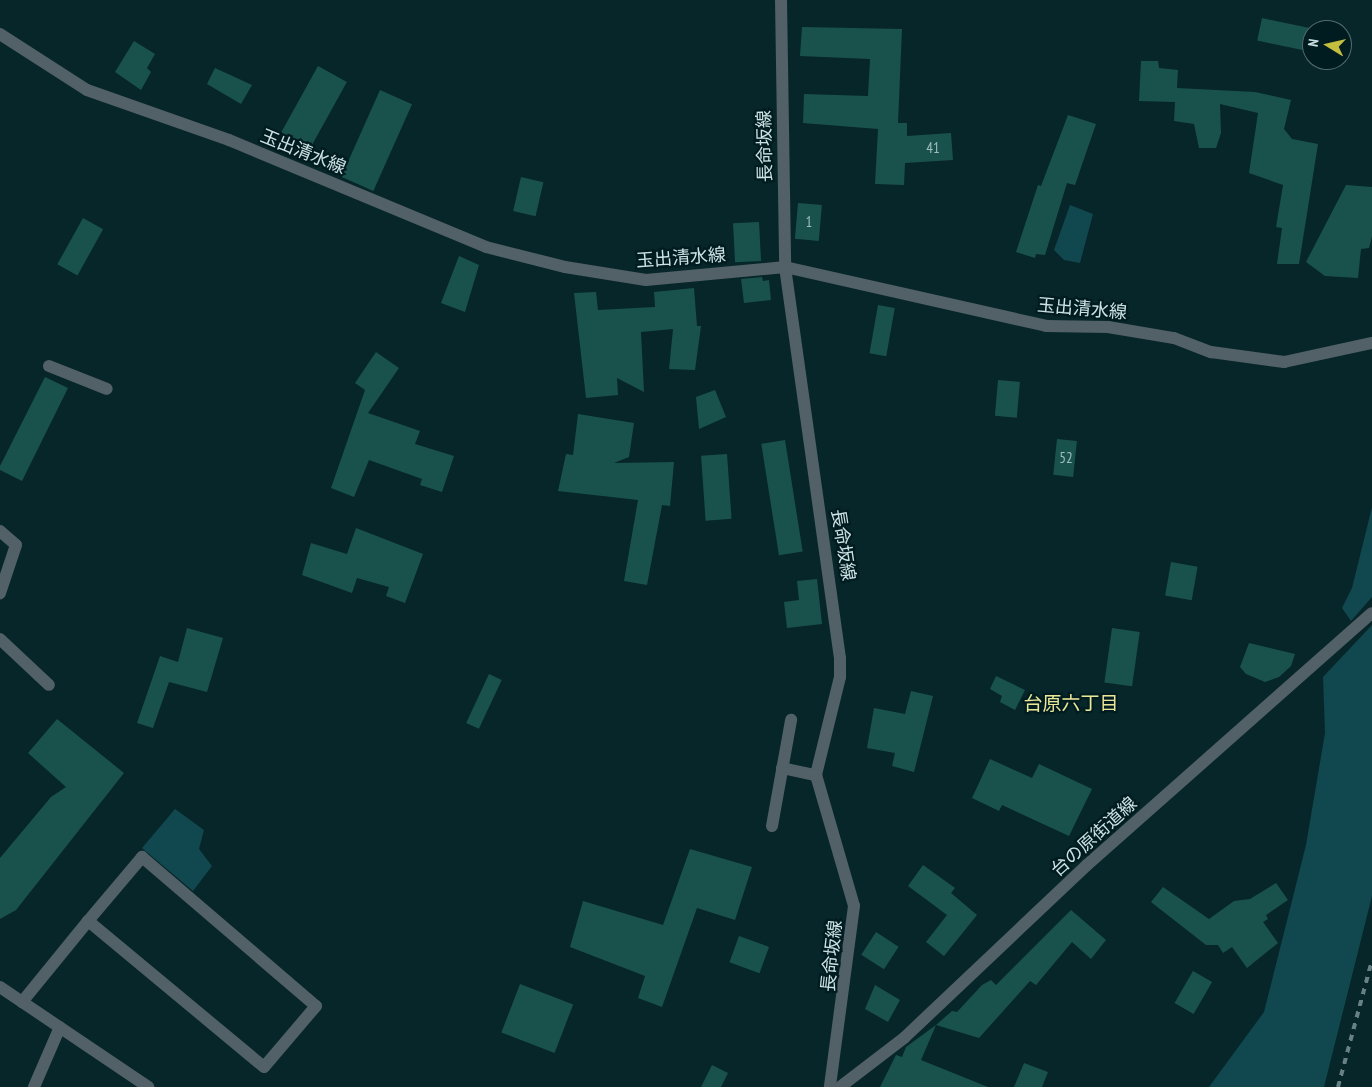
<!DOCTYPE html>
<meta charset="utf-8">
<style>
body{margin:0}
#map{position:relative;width:1372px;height:1087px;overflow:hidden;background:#072629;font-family:"PT Sans Narrow","Noto Sans JP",sans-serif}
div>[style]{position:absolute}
.green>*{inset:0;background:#11474e}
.building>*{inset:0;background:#19524d;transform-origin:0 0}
.minor>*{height:12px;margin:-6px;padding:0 6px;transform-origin:6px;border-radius:6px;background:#526067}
.tertiary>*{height:12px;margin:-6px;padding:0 6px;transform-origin:6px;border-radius:6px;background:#526067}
.rail>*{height:4px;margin-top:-2px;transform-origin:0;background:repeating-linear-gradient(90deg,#678184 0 6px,transparent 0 12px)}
span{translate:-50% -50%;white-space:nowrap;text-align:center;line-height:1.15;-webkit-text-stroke:4.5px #001c20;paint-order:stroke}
.number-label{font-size:15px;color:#a0bebe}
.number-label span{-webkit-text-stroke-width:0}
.street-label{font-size:18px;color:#cde2e4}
.neighbourhood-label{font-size:19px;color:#eae797}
.north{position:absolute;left:1302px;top:20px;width:50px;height:50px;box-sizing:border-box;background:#001c20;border:1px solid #526b6e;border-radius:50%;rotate:279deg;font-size:14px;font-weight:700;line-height:20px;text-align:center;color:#cde2e4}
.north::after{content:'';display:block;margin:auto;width:18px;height:22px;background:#c4bd3e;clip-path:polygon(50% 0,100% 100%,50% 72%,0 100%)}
</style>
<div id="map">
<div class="green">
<div style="clip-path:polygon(1070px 205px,1093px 214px,1080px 263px,1064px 260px,1054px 250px)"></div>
<div style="clip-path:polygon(1372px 507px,1372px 597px,1351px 621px,1342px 608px,1352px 588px)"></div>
<div style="clip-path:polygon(1372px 625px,1372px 896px,1324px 1087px,1209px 1087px,1264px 1012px,1306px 845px,1325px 733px,1323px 677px)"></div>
<div style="clip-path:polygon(175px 809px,204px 830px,199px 849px,212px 866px,193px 891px,142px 848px)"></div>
</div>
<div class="building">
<div style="left:1262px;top:18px;width:51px;height:23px;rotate:12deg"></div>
<div style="clip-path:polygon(802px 27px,902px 29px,898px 123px,907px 123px,907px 136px,951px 133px,953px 160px,905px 163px,904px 185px,875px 184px,878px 129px,803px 123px,804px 94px,868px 96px,870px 59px,800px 56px)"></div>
<div style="clip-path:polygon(134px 41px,155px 54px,147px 68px,151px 72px,141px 90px,115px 72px)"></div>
<div style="clip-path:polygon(1141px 61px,1158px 61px,1159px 68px,1178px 70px,1177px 88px,1255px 92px,1291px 100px,1284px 129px,1292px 139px,1318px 144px,1299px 264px,1277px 264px,1282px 228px,1276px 227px,1283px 185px,1249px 173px,1258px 113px,1220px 104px,1221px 133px,1216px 148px,1199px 148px,1194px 124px,1174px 121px,1175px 102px,1139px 101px)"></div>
<div style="left:318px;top:66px;width:33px;height:76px;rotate:29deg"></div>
<div style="clip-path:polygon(215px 68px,252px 85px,241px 104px,207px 84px)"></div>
<div style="left:380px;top:90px;width:35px;height:95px;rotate:24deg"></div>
<div style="clip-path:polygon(1068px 115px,1096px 124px,1075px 185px,1067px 183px,1045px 255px,1036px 254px,1035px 258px,1016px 252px,1038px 185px,1041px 186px)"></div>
<div style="left:521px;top:177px;width:23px;height:35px;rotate:13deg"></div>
<div style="clip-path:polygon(1346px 185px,1372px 187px,1372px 236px,1369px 248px,1361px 249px,1358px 278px,1325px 276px,1306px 262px)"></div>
<div style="left:798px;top:203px;width:24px;height:36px;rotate:5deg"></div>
<div style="left:83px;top:218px;width:23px;height:53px;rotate:29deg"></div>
<div style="left:759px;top:222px;width:39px;height:26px;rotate:87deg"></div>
<div style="clip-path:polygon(459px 256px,479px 265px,465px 312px,441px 303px)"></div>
<div style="clip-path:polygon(762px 277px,763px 281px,769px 280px,771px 300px,744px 303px,741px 279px)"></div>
<div style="clip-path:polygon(694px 288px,697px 326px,701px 326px,695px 370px,669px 369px,673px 329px,641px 332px,644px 392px,617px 378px,618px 395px,586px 398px,574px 293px,596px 292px,598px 310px,655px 307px,654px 292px)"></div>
<div style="left:878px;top:305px;width:17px;height:49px;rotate:10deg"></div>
<div style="clip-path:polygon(376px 352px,399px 368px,368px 413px,420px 431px,415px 444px,454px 456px,442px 492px,420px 485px,422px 479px,369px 460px,354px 497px,331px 488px,365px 390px,355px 383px)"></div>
<div style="clip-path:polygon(45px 377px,68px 388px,22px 481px,0 470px,0 466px)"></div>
<div style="left:998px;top:380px;width:22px;height:36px;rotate:5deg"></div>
<div style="clip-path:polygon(715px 390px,726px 417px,699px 429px,696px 397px)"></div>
<div style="clip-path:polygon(578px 414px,634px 423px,629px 457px,614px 463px,674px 462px,670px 506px,662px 505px,647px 585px,624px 581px,638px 500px,558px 491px,566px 454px,573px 455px)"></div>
<div style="left:1057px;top:439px;width:20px;height:36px;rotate:6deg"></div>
<div style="left:785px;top:440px;width:113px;height:24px;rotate:81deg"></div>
<div style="left:727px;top:454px;width:65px;height:26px;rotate:86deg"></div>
<div style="clip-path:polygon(356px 528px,423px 554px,405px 603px,386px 596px,389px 587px,357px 578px,352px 593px,302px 575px,311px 543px,347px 554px)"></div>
<div style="left:1171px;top:562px;width:27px;height:34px;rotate:10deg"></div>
<div style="clip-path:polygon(817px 579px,822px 624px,787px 628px,784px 602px,799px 600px,797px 581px)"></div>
<div style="clip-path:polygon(187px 628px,223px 638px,207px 692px,169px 682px,153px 728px,137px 723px,160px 656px,178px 662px)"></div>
<div style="left:1112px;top:628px;width:28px;height:55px;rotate:8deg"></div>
<div style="clip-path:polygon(1249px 643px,1295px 654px,1291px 666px,1279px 677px,1265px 682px,1246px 674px,1240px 667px)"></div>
<div style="left:489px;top:674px;width:14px;height:54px;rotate:25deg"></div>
<div style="clip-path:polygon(996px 676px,1025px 690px,1015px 710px,1000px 702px,1002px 696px,990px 689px)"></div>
<div style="clip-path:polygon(911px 691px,933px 696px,914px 772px,892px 766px,895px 753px,867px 748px,874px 708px,905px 714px)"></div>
<div style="clip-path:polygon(57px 719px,124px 773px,16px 910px,0 919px,0 858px,51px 797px,66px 787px,28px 753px)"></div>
<div style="clip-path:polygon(990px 759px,1032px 778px,1039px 764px,1092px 789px,1069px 836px,1002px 805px,999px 811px,972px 798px)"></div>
<div style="clip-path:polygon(690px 849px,752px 867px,735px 920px,697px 908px,662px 1007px,638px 998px,645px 976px,570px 947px,583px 901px,663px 925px)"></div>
<div style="clip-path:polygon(923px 865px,955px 888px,951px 893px,977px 915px,944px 956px,926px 942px,947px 915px,908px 886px)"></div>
<div style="clip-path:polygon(1276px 883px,1288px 900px,1266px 915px,1268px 919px,1263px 922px,1278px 943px,1247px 968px,1232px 947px,1223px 953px,1218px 945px,1206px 945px,1151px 902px,1163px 887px,1209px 919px,1234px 901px,1250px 899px)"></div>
<div style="clip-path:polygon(1071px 910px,1106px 940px,1091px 959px,1072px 942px,1036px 985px,1030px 981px,979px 1038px,936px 1025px,952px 1011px,957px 1012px,982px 985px,991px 980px,996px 985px)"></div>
<div style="left:876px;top:932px;width:27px;height:27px;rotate:33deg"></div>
<div style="left:739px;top:936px;width:32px;height:28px;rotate:20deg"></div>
<div style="left:1193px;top:971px;width:22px;height:37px;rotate:30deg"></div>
<div style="left:520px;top:984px;width:57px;height:52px;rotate:21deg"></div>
<div style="clip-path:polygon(875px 985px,900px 1000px,888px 1022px,865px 1009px)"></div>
<div style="clip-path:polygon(936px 1025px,921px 1060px,988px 1087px,880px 1087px,896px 1055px,902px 1057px,906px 1047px)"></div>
<div style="clip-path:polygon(1024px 1063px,1048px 1072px,1042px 1087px,1014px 1087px)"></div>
<div style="clip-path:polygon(712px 1065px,728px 1073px,721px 1087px,701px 1087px)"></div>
</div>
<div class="minor">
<div style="left:781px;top:0;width:267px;rotate:89.1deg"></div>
<div style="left:785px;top:267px;width:395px;rotate:82deg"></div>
<div style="left:840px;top:658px;width:19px;rotate:90deg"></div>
<div style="left:840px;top:677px;width:101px;rotate:103.8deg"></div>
<div style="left:816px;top:775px;width:136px;rotate:73.8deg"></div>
<div style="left:854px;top:906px;width:183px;rotate:97.6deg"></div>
<div style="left:0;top:34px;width:103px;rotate:32.8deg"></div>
<div style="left:87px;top:90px;width:151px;rotate:19.4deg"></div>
<div style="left:229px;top:140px;width:278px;rotate:22.6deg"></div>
<div style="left:486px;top:247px;width:81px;rotate:14.2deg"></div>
<div style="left:565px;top:267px;width:82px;rotate:9.1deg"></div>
<div style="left:646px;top:280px;width:140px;rotate:-5.3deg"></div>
<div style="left:785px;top:267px;width:268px;rotate:12.7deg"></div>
<div style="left:1046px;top:326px;width:62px;rotate:0.9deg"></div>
<div style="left:1108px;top:327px;width:67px;rotate:9.5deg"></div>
<div style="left:1174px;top:338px;width:40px;rotate:21deg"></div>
<div style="left:1211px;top:352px;width:74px;rotate:7.8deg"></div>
<div style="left:1284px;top:362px;width:90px;rotate:-12.2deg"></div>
<div style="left:49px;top:366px;width:62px;rotate:21.6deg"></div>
<div style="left:0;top:531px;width:21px;rotate:41deg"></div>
<div style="left:16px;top:545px;width:51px;rotate:108.4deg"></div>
<div style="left:0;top:639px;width:67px;rotate:43.2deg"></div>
<div style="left:782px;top:768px;width:35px;rotate:12deg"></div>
<div style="left:772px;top:826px;width:108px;rotate:-79.8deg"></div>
<div style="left:22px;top:1002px;width:104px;rotate:-50.8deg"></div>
<div style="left:88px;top:921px;width:84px;rotate:-49.8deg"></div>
<div style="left:142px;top:857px;width:229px;rotate:40.6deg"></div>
<div style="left:316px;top:1006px;width:80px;rotate:130.4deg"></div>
<div style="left:264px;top:1067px;width:229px;rotate:-140.3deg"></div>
<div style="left:34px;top:1087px;width:65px;rotate:-66.6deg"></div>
<div style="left:840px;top:1087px;width:81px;rotate:-37.4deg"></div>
<div style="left:904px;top:1038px;width:252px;rotate:-43.4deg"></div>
<div style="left:1087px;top:865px;width:380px;rotate:-41.5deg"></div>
</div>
<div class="tertiary">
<div style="left:0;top:987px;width:179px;rotate:34deg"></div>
</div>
<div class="rail">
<div style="left:1338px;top:1087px;width:131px;rotate:-75deg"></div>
</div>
<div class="number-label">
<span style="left:933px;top:148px">41</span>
<span style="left:809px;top:222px">1</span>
<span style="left:1066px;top:458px">52</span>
</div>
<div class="street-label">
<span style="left:765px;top:146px;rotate:-91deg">長命坂線</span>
<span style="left:303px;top:152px;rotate:22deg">玉出清水線</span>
<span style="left:681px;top:258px;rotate:-4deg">玉出清水線</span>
<span style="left:1082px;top:309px;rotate:5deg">玉出清水線</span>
<span style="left:843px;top:545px;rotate:81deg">長命坂線</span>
<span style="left:1094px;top:837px;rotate:-42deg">台の原街道線</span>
<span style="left:832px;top:956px;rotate:-84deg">長命坂線</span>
</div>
<div class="neighbourhood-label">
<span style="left:1071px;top:704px">台原六丁目</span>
</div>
<div class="north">N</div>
</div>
